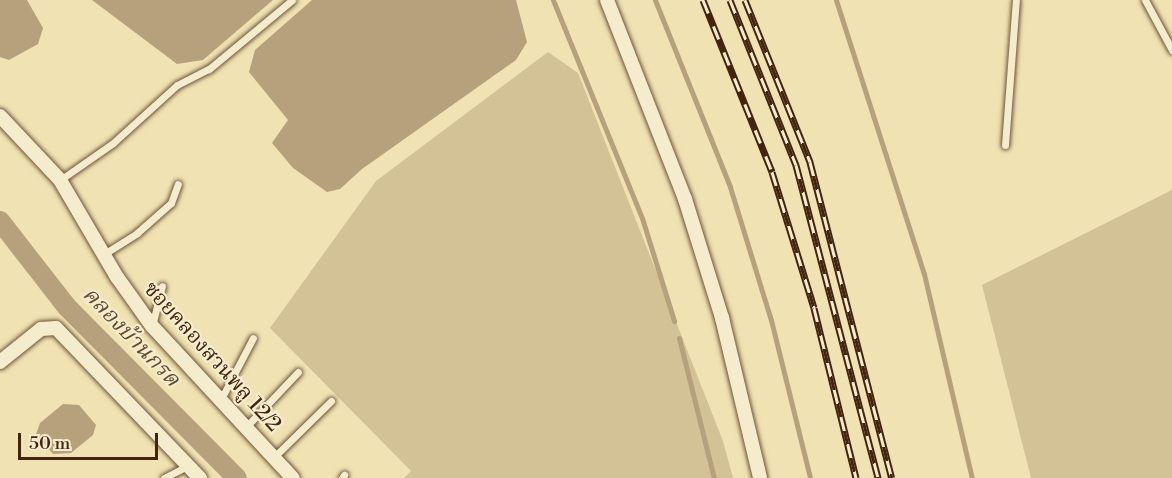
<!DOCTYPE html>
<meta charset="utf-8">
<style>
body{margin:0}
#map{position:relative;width:1172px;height:478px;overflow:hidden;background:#f0e2b2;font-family:"Libre Bodoni","Noto Serif Thai",serif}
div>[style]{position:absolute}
.green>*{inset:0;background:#d2c296}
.water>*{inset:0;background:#b5a17b}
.stream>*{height:5px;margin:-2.5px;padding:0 2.5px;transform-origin:2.5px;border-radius:2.5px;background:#b5a17b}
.canal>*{height:20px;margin:-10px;padding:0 10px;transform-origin:10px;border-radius:10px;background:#b5a17b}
.roads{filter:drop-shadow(0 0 2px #6e5438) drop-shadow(0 0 2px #6e5438)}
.service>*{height:7px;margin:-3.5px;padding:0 3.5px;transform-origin:3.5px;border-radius:3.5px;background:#f5eccd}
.minor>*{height:14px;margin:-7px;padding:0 7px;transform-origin:7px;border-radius:7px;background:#f5eccd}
.rail>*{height:7px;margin-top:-3.5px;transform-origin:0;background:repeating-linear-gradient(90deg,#f5eccd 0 14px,#422410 0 28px);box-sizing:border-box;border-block:2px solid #422410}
span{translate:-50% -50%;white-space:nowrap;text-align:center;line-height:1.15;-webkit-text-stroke:4.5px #f5eccd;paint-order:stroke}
.street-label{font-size:21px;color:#422410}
.water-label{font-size:22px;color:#644a30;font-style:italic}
.scale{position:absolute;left:18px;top:433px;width:140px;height:27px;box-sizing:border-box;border:3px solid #422410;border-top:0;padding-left:8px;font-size:18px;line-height:21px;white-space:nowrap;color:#422410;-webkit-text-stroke:4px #f5eccd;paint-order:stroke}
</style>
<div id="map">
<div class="green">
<div style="clip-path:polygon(548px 52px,578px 73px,723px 441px,733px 478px,404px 478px,411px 471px,270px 328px,376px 181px)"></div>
<div style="clip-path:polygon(1172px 190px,1172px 478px,1031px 478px,982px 285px)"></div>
</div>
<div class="water">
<div style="clip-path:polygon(0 0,27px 0,43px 28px,38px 44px,9px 60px,0 57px)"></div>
<div style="clip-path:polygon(92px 0,273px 0,203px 60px,177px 64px)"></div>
<div style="clip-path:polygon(312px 0,516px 0,527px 42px,516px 60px,362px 169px,340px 189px,327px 192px,293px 168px,272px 143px,288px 120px,249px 72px,255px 50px)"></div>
<div style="clip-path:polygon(63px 404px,79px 405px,96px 425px,93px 435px,71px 453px,53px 454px,36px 434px,40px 423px)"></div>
</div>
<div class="stream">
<div style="left:553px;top:0;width:235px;rotate:67.8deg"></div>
<div style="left:642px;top:218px;width:108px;rotate:72.7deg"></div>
<div style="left:655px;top:0;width:201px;rotate:68.1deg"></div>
<div style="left:730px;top:187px;width:139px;rotate:72.9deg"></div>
<div style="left:771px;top:320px;width:163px;rotate:76.1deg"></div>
<div style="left:836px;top:0;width:288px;rotate:72.2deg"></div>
<div style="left:924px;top:274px;width:210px;rotate:76.8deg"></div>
<div style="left:679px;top:338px;width:144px;rotate:76deg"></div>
</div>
<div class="canal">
<div style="left:0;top:221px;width:109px;rotate:52.1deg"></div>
<div style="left:67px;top:307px;width:241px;rotate:45.2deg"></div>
</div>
<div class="roads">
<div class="service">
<div style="left:1145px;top:0;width:57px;rotate:61.6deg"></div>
<div style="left:1005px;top:145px;width:145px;rotate:-85.7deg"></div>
<div style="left:60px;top:180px;width:65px;rotate:-34.9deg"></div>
<div style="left:113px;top:143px;width:86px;rotate:-42.2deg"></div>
<div style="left:177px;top:85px;width:36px;rotate:-27deg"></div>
<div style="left:209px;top:69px;width:108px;rotate:-39.7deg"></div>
<div style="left:104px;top:254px;width:39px;rotate:-32deg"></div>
<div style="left:137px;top:233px;width:45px;rotate:-41.4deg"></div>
<div style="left:171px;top:203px;width:20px;rotate:-70deg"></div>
<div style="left:152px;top:326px;width:41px;rotate:-76deg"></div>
<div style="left:220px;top:401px;width:71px;rotate:-62.4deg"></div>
<div style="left:245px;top:428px;width:77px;rotate:-46.6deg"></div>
<div style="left:274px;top:457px;width:80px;rotate:-44.5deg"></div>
<div style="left:164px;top:478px;width:27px;rotate:-27deg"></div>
<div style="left:342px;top:478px;width:4px;rotate:-56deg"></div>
</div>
<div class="minor">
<div style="left:607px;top:0;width:214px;rotate:68.6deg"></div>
<div style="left:685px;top:199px;width:125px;rotate:72.7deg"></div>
<div style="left:722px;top:318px;width:164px;rotate:76.6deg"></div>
<div style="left:0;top:116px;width:88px;rotate:46.8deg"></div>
<div style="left:60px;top:180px;width:113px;rotate:59.6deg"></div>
<div style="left:117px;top:277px;width:60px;rotate:54.5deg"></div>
<div style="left:152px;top:326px;width:207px;rotate:47.2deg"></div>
<div style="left:0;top:362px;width:53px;rotate:-38.8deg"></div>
<div style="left:41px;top:329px;width:15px;rotate:-4deg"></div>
<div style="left:56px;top:328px;width:208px;rotate:46.2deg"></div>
</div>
</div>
<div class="rail">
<div style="left:703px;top:0;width:185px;rotate:68.1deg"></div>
<div style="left:772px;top:172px;width:142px;rotate:72.8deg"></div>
<div style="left:814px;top:308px;width:175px;rotate:76.1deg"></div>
<div style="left:730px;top:0;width:178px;rotate:68.2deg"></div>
<div style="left:796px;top:165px;width:324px;rotate:75.3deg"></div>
<div style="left:745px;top:0;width:175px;rotate:68.1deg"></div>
<div style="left:810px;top:162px;width:326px;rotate:75.5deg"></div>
</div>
<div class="street-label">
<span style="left:212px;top:357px;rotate:48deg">ซอยคลองสวนพลู 12/2</span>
</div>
<div class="water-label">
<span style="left:131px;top:337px;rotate:46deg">คลองบ้านกรด</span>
</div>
<div class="scale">50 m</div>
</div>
